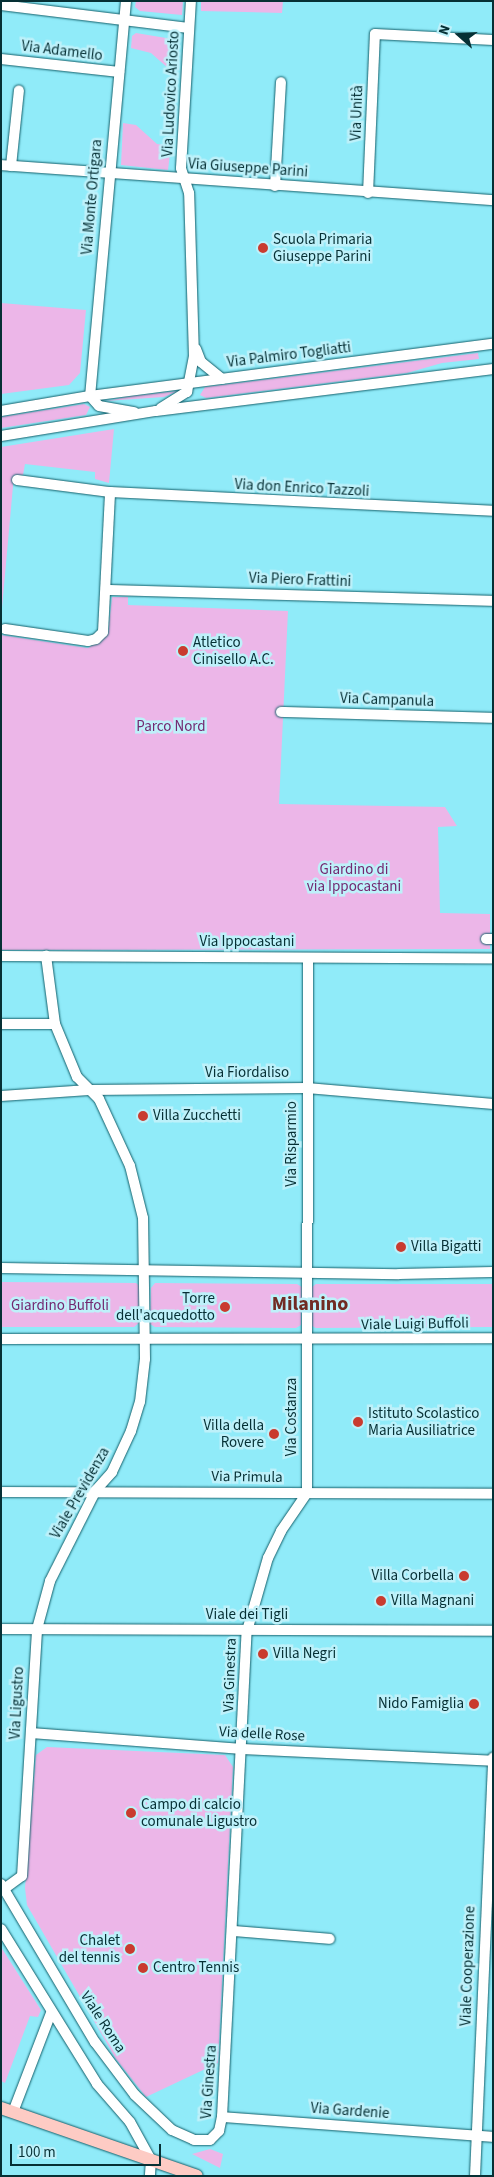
<!DOCTYPE html>
<meta charset="utf-8">
<style>
body{margin:0}
#map{position:relative;width:494px;height:2177px;overflow:hidden;background:#90ebf9;font-family:"Source Sans 3",sans-serif}
div>[style]{position:absolute}
.green>*{inset:0;background:#ecb6e8}
.roads{filter:drop-shadow(0 0 1px #14606b) drop-shadow(0 0 1px #14606b)}
.minor>*{height:10px;margin:-5px;padding:0 5px;transform-origin:5px;border-radius:5px;background:#fff}
.major>*{height:12px;margin:-6px;padding:0 6px;transform-origin:6px;border-radius:6px;background:#fdcbc4}
.dots>*{width:14px;height:14px;translate:-50% -50%;box-sizing:border-box;border:2px solid #bef1fa;border-radius:50%}
span{translate:-50% -50%;white-space:nowrap;text-align:center;line-height:1.15;-webkit-text-stroke:5px #bef1fa;paint-order:stroke}
.street-label{font-size:15px;color:#063035}
.poi-label{font-size:15px;color:#063035}
.left{translate:0 -50%;text-align:left}
.right{translate:-100% -50%;text-align:right}
.park-label{font-size:15px;color:#732870}
.district-label{font-size:20px;color:#702b23;font-weight:700}
.frame{position:absolute;inset:0;border:2px solid #063035;pointer-events:none}
.north{position:absolute;left:434px;top:10px;width:50px;height:50px;-webkit-text-stroke:4px #bef1fa;paint-order:stroke;rotate:289deg;font-size:14px;font-weight:700;line-height:20px;text-align:center;color:#063035}
.north::after{content:'';display:block;margin:auto;width:18px;height:22px;background:#063035;clip-path:polygon(50% 0,100% 100%,50% 72%,0 100%)}
.scale{position:absolute;left:10px;top:2144px;width:151px;height:22px;box-sizing:border-box;border:2px solid #063035;border-top:0;padding-left:6px;font-size:15px;line-height:18px;white-space:nowrap;color:#063035;-webkit-text-stroke:4px #bef1fa;paint-order:stroke}
</style>
<div id="map">
<div class="green">
<div style="clip-path:polygon(136px 1px,183px 1px,182px 15px,140px 11px,135px 7px)"></div>
<div style="clip-path:polygon(201px 1px,283px 1px,282px 13px,201px 11px)"></div>
<div style="clip-path:polygon(136px 33px,178px 40px,179px 70px,169px 69px,151px 53px,131px 48px,132px 36px)"></div>
<div style="clip-path:polygon(123px 123px,136px 125px,157px 144px,171px 146px,168px 170px,121px 165px)"></div>
<div style="clip-path:polygon(1px 303px,86px 310px,80px 373px,69px 385px,1px 394px)"></div>
<div style="clip-path:polygon(478px 353px,479px 359px,442px 363px,407px 373px,206px 398px,200px 395px,205px 387px)"></div>
<div style="clip-path:polygon(178px 391px,164px 397px,106px 401px,132px 396px)"></div>
<div style="clip-path:polygon(84px 404px,90px 407px,86px 415px,1px 428px,1px 417px)"></div>
<div style="clip-path:polygon(114px 429px,109px 483px,95px 479px,95px 472px,25px 464px,23px 475px,14px 475px,1px 619px,1px 447px)"></div>
<div style="clip-path:polygon(112px 597px,128px 597px,128px 605px,288px 611px,279px 804px,445px 807px,457px 826px,438px 827px,440px 913px,490px 914px,490px 949px,1px 950px,1px 635px,88px 648px,108px 634px)"></div>
<div style="clip-path:polygon(1px 1282px,136px 1283px,140px 1286px,139px 1323px,134px 1327px,1px 1327px)"></div>
<div style="clip-path:polygon(155px 1283px,297px 1284px,302px 1287px,301px 1325px,296px 1328px,155px 1327px,150px 1324px,151px 1288px)"></div>
<div style="clip-path:polygon(316px 1284px,492px 1284px,493px 1327px,316px 1328px,312px 1326px,312px 1287px)"></div>
<div style="clip-path:polygon(47px 1747px,225px 1755px,233px 1767px,218px 2063px,146px 2097px,116px 2059px,27px 1905px,25px 1888px,36px 1755px)"></div>
<div style="clip-path:polygon(1px 1947px,41px 2010px,38px 2017px,30px 2016px,5px 2083px,1px 2081px)"></div>
<div style="clip-path:polygon(210px 2149px,223px 2154px,220px 2168px,192px 2154px)"></div>
</div>
<div class="roads">
<div class="minor">
<div style="left:126px;top:1px;width:397px;rotate:95.2deg"></div>
<div style="left:90px;top:396px;width:13px;rotate:48deg"></div>
<div style="left:99px;top:406px;width:36px;rotate:10deg"></div>
<div style="left:1px;top:5px;width:189px;rotate:7deg"></div>
<div style="left:1px;top:59px;width:119px;rotate:6.3deg"></div>
<div style="left:1px;top:165px;width:493px;rotate:4.1deg"></div>
<div style="left:11px;top:166px;width:76px;rotate:-84deg"></div>
<div style="left:275px;top:186px;width:104px;rotate:-86.7deg"></div>
<div style="left:368px;top:193px;width:159px;rotate:-87.5deg"></div>
<div style="left:375px;top:34px;width:118px;rotate:2.9deg"></div>
<div style="left:196px;top:349px;width:14px;rotate:69deg"></div>
<div style="left:201px;top:362px;width:27px;rotate:39deg"></div>
<div style="left:161px;top:408px;width:31px;rotate:-32deg"></div>
<div style="left:187px;top:392px;width:36px;rotate:-79deg"></div>
<div style="left:194px;top:357px;width:164px;rotate:-91.7deg"></div>
<div style="left:189px;top:193px;width:26px;rotate:-108deg"></div>
<div style="left:181px;top:168px;width:167px;rotate:-86.6deg"></div>
<div style="left:1px;top:411px;width:90px;rotate:-9.6deg"></div>
<div style="left:90px;top:396px;width:406px;rotate:-7.4deg"></div>
<div style="left:1px;top:436px;width:157px;rotate:-9.2deg"></div>
<div style="left:156px;top:411px;width:340px;rotate:-7.1deg"></div>
<div style="left:17px;top:480px;width:94px;rotate:7.4deg"></div>
<div style="left:110px;top:492px;width:383px;rotate:2.8deg"></div>
<div style="left:106px;top:590px;width:387px;rotate:1.6deg"></div>
<div style="left:5px;top:629px;width:84px;rotate:8.2deg"></div>
<div style="left:88px;top:641px;width:8px;rotate:-14deg"></div>
<div style="left:96px;top:639px;width:10px;rotate:-45deg"></div>
<div style="left:103px;top:632px;width:140px;rotate:-87.1deg"></div>
<div style="left:281px;top:712px;width:212px;rotate:1.6deg"></div>
<div style="left:486px;top:939px;width:7px"></div>
<div style="left:1px;top:956px;width:492px;rotate:0.3deg"></div>
<div style="left:1px;top:1024px;width:54px"></div>
<div style="left:1px;top:1096px;width:88px;rotate:-3.9deg"></div>
<div style="left:89px;top:1090px;width:218px;rotate:-0.5deg"></div>
<div style="left:307px;top:1088px;width:187px;rotate:4.9deg"></div>
<div style="left:1px;top:1268px;width:398px;rotate:0.9deg"></div>
<div style="left:399px;top:1274px;width:94px;rotate:-1.2deg"></div>
<div style="left:1px;top:1339px;width:492px;rotate:-0.1deg"></div>
<div style="left:1px;top:1492px;width:492px;rotate:0.2deg"></div>
<div style="left:1px;top:1629px;width:492px;rotate:0.2deg"></div>
<div style="left:31px;top:1733px;width:212px;rotate:4.3deg"></div>
<div style="left:242px;top:1749px;width:251px;rotate:2.7deg"></div>
<div style="left:1px;top:1884px;width:184px;rotate:59.3deg"></div>
<div style="left:95px;top:2042px;width:66px;rotate:53deg"></div>
<div style="left:135px;top:2095px;width:51px;rotate:43.4deg"></div>
<div style="left:172px;top:2130px;width:24px;rotate:24deg"></div>
<div style="left:194px;top:2140px;width:16px"></div>
<div style="left:210px;top:2140px;width:13px;rotate:-45deg"></div>
<div style="left:219px;top:2131px;width:14px;rotate:-78deg"></div>
<div style="left:222px;top:2117px;width:487px;rotate:-87.1deg"></div>
<div style="left:247px;top:1631px;width:76px;rotate:-74deg"></div>
<div style="left:268px;top:1558px;width:30px;rotate:-64deg"></div>
<div style="left:281px;top:1531px;width:46px;rotate:-55.6deg"></div>
<div style="left:307px;top:1493px;width:535px;rotate:-89.89deg"></div>
<div style="left:4px;top:1889px;width:22px;rotate:-36deg"></div>
<div style="left:22px;top:1876px;width:247px;rotate:-86.5deg"></div>
<div style="left:37px;top:1629px;width:50px;rotate:-74.8deg"></div>
<div style="left:50px;top:1581px;width:102px;rotate:-63.2deg"></div>
<div style="left:96px;top:1490px;width:24px;rotate:-48deg"></div>
<div style="left:112px;top:1472px;width:45px;rotate:-65.1deg"></div>
<div style="left:131px;top:1431px;width:30px;rotate:-73deg"></div>
<div style="left:140px;top:1402px;width:43px;rotate:-83.4deg"></div>
<div style="left:145px;top:1359px;width:141px;rotate:-90.8deg"></div>
<div style="left:143px;top:1218px;width:54px;rotate:-104deg"></div>
<div style="left:130px;top:1166px;width:74px;rotate:-114.8deg"></div>
<div style="left:99px;top:1099px;width:31px;rotate:-135deg"></div>
<div style="left:77px;top:1077px;width:57px;rotate:-112.5deg"></div>
<div style="left:55px;top:1024px;width:69px;rotate:-97.5deg"></div>
<div style="left:1px;top:1929px;width:182px;rotate:58.2deg"></div>
<div style="left:97px;top:2084px;width:50px;rotate:49deg"></div>
<div style="left:130px;top:2122px;width:43px;rotate:61.1deg"></div>
<div style="left:151px;top:2160px;width:16px;rotate:94deg"></div>
<div style="left:233px;top:1931px;width:97px;rotate:4.7deg"></div>
<div style="left:13px;top:2112px;width:106px;rotate:-69deg"></div>
<div style="left:222px;top:2117px;width:272px;rotate:4.2deg"></div>
<div style="left:475px;top:2176px;width:419px;rotate:-87.5deg"></div>
</div>
<div class="major">
<div style="left:1px;top:2108px;width:207px;rotate:19.1deg"></div>
</div>
</div>
<div class="dots">
<div style="left:263px;top:248px;background:#c93b2f"></div>
<div style="left:183px;top:651px;background:#c93b2f"></div>
<div style="left:143px;top:1116px;background:#c93b2f"></div>
<div style="left:401px;top:1247px;background:#c93b2f"></div>
<div style="left:225px;top:1307px;background:#c93b2f"></div>
<div style="left:358px;top:1422px;background:#c93b2f"></div>
<div style="left:274px;top:1434px;background:#c93b2f"></div>
<div style="left:464px;top:1576px;background:#c93b2f"></div>
<div style="left:381px;top:1601px;background:#c93b2f"></div>
<div style="left:263px;top:1654px;background:#c93b2f"></div>
<div style="left:474px;top:1704px;background:#c93b2f"></div>
<div style="left:131px;top:1813px;background:#c93b2f"></div>
<div style="left:130px;top:1949px;background:#c93b2f"></div>
<div style="left:143px;top:1968px;background:#c93b2f"></div>
</div>
<div class="street-label">
<span style="left:62px;top:51px;rotate:7deg">Via Adamello</span>
<span style="left:171px;top:94px;rotate:-87deg">Via Ludovico Ariosto</span>
<span style="left:357px;top:113px;rotate:-88deg">Via Unità</span>
<span style="left:248px;top:168px;rotate:4deg">Via Giuseppe Parini</span>
<span style="left:92px;top:197px;rotate:-85deg">Via Monte Ortigara</span>
<span style="left:289px;top:355px;rotate:-7deg">Via Palmiro Togliatti</span>
<span style="left:302px;top:488px;rotate:3deg">Via don Enrico Tazzoli</span>
<span style="left:300px;top:580px;rotate:2deg">Via Piero Frattini</span>
<span style="left:387px;top:700px;rotate:2deg">Via Campanula</span>
<span style="left:247px;top:942px">Via Ippocastani</span>
<span style="left:247px;top:1073px">Via Fiordaliso</span>
<span style="left:292px;top:1144px;rotate:-90deg">Via Risparmio</span>
<span style="left:415px;top:1324px;rotate:-1deg">Viale Luigi Buffoli</span>
<span style="left:292px;top:1417px;rotate:-90deg">Via Costanza</span>
<span style="left:247px;top:1477px;rotate:1deg">Via Primula</span>
<span style="left:80px;top:1493px;rotate:-60deg">Viale Previdenza</span>
<span style="left:247px;top:1615px">Viale dei Tigli</span>
<span style="left:230px;top:1675px;rotate:-88deg">Via Ginestra</span>
<span style="left:17px;top:1703px;rotate:-87deg">Via Ligustro</span>
<span style="left:262px;top:1734px;rotate:3deg">Via delle Rose</span>
<span style="left:468px;top:1966px;rotate:-88deg">Viale Cooperazione</span>
<span style="left:103px;top:2022px;rotate:57deg">Viale Roma</span>
<span style="left:209px;top:2082px;rotate:-86deg">Via Ginestra</span>
<span style="left:350px;top:2111px;rotate:4deg">Via Gardenie</span>
</div>
<div class="poi-label">
<span class="left" style="left:273px;top:248px">Scuola Primaria<br>Giuseppe Parini</span>
<span class="left" style="left:193px;top:651px">Atletico<br>Cinisello A.C.</span>
<span class="left" style="left:153px;top:1116px">Villa Zucchetti</span>
<span class="left" style="left:411px;top:1247px">Villa Bigatti</span>
<span class="right" style="left:215px;top:1307px">Torre<br>dell'acquedotto</span>
<span class="left" style="left:368px;top:1422px">Istituto Scolastico<br>Maria Ausiliatrice</span>
<span class="right" style="left:264px;top:1434px">Villa della<br>Rovere</span>
<span class="right" style="left:454px;top:1576px">Villa Corbella</span>
<span class="left" style="left:391px;top:1601px">Villa Magnani</span>
<span class="left" style="left:273px;top:1654px">Villa Negri</span>
<span class="right" style="left:464px;top:1704px">Nido Famiglia</span>
<span class="left" style="left:141px;top:1813px">Campo di calcio<br>comunale Ligustro</span>
<span class="right" style="left:120px;top:1949px">Chalet<br>del tennis</span>
<span class="left" style="left:153px;top:1968px">Centro Tennis</span>
</div>
<div class="park-label">
<span style="left:171px;top:727px">Parco Nord</span>
<span style="left:354px;top:878px">Giardino di<br>via Ippocastani</span>
<span style="left:60px;top:1306px">Giardino Buffoli</span>
</div>
<div class="district-label">
<span style="left:310px;top:1304px">Milanino</span>
</div>
<div class="frame"></div>
<div class="north">N</div>
<div class="scale">100 m</div>
</div>
